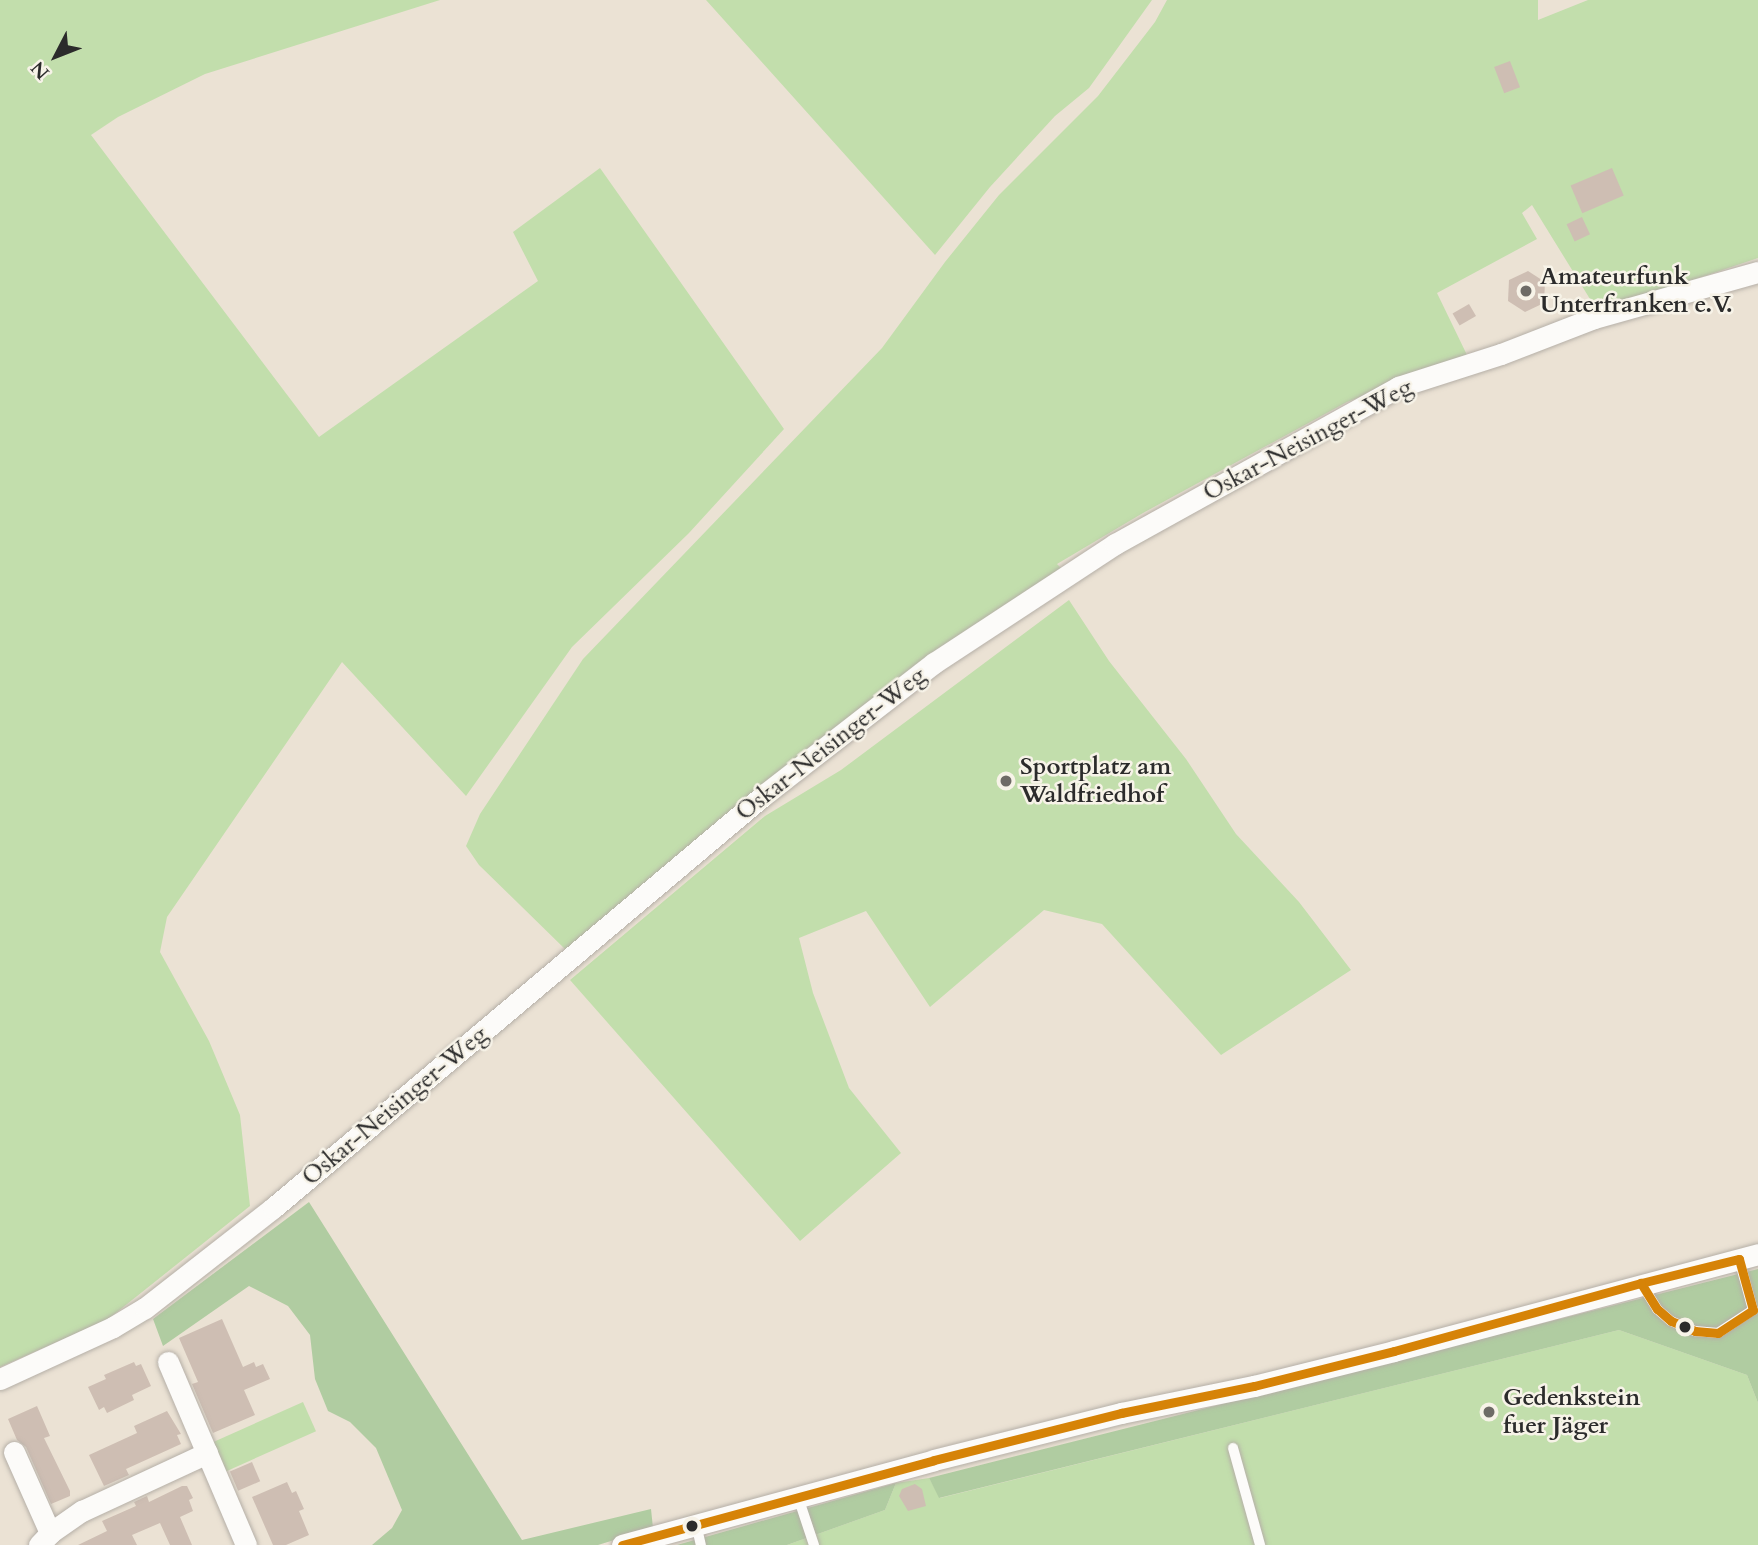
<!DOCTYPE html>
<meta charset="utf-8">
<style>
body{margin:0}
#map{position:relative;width:1758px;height:1545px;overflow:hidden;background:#ebe2d4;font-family:Cardo,serif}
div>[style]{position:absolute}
.green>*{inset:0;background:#c2deac;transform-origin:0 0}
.forest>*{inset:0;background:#b0cca1}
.building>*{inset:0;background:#cebeb3;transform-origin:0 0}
.roads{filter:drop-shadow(0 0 2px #b5afa7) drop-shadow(0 0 2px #b5afa7)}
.service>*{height:10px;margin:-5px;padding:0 5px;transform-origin:5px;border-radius:5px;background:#fcfbf9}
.minor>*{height:21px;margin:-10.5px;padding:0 10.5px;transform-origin:10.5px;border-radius:10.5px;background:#fcfbf9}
.bus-1>*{height:9px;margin:-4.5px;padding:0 4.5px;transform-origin:4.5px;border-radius:4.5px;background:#d68307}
.dots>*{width:19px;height:19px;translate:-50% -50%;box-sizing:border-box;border:4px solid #f7f3e8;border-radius:50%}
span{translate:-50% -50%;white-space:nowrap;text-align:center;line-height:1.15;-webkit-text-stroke:5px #f7f3e8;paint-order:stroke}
.poi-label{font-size:24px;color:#2b2b2b;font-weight:700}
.left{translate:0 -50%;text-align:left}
.street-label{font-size:24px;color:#2b2b2b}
.north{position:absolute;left:21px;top:21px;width:70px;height:70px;-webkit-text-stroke:5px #f7f3e8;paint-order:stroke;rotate:228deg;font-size:19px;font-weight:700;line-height:28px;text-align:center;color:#2b2b2b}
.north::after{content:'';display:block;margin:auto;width:24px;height:32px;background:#2b2b2b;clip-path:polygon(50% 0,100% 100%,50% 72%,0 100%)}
</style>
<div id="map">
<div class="green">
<div style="clip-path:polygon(0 0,440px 0,205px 74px,118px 117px,91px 135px,319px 437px,538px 281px,513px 232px,600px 168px,784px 429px,689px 533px,572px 647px,466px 796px,342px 662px,167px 917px,160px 952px,209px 1041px,240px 1115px,250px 1206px,107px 1320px,0 1367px)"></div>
<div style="clip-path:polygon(706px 0,1152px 0,1089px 88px,1055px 116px,990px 187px,935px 255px)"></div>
<div style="clip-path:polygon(1167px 0,1538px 0,1538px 20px,1588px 0,1758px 0,1758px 258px,1598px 312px,1532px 205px,1522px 213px,1537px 239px,1437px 293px,1467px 355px,1347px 402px,1143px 513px,1057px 564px,1064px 571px,566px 950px,479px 865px,466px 846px,480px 814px,583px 659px,882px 348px,945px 262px,999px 195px,1098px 96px,1155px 22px)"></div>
<div style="clip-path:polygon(1069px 600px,1109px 661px,1186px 759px,1236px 834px,1299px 902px,1351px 970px,1221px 1055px,1102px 924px,1044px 910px,930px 1007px,866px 911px,799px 938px,813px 993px,849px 1088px,901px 1153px,800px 1241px,570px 980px,765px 816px,841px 770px)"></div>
<div style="clip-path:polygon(1619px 1330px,1747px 1375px,1758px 1403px,1758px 1545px,787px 1545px,885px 1510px,896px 1483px,929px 1478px,940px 1498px)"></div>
<div style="left:303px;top:1402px;width:32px;height:103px;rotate:66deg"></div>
</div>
<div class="forest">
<div style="clip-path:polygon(309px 1202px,522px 1540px,651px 1509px,653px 1528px,598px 1545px,372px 1545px,392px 1528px,402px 1510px,376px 1448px,350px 1422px,328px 1411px,315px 1379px,310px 1335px,288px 1306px,249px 1286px,163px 1346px,153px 1319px)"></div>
<div style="clip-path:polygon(1758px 1269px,1758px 1403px,1747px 1375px,1619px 1330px,939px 1498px,929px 1478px)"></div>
<div style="clip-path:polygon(896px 1483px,885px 1510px,787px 1545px,677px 1545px)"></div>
</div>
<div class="building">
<div style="left:1510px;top:61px;width:28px;height:17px;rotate:69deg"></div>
<div style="left:1612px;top:168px;width:30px;height:45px;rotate:67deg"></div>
<div style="left:1582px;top:217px;width:19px;height:17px;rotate:65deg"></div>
<div style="clip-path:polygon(1528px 271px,1545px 282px,1544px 303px,1525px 312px,1508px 301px,1509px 280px)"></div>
<div style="left:1469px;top:304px;width:14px;height:19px;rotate:60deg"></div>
<div style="clip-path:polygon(222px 1319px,243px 1367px,254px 1362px,256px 1367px,263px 1364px,270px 1379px,244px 1390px,255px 1415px,213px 1433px,192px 1384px,198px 1382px,179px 1338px)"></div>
<div style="clip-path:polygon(134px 1362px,136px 1366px,141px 1364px,151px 1386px,132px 1395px,134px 1400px,107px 1413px,104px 1407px,99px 1410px,88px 1387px,106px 1379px,104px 1375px)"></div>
<div style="clip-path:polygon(37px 1406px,50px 1436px,44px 1438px,70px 1491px,70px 1496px,51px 1504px,26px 1447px,17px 1440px,8px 1419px)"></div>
<div style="clip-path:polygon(167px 1411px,181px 1434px,177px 1435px,181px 1444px,126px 1469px,129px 1475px,104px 1486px,89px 1455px,137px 1433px,134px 1426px)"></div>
<div style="left:252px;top:1462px;width:21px;height:24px;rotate:67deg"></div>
<div style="clip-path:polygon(287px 1482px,292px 1493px,296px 1491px,304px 1509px,299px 1511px,309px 1535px,286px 1545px,273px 1545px,252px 1497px)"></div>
<div style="clip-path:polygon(915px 1484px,922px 1489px,926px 1506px,908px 1511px,899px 1496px,902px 1489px)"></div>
<div style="clip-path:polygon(182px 1486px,187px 1486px,193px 1498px,189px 1500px,193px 1511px,180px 1517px,192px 1545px,170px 1545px,160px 1523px,132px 1535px,137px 1545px,78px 1545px,107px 1531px,102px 1521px,136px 1506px,134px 1502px,147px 1496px,149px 1502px)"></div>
</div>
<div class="roads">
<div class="service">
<div style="left:1641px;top:1283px;width:31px;rotate:58deg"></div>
<div style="left:1657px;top:1309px;width:18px;rotate:41deg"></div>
<div style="left:1671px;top:1321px;width:26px;rotate:23deg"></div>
<div style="left:1695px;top:1331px;width:23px;rotate:5deg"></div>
<div style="left:1718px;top:1333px;width:42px;rotate:-33.3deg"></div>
<div style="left:1753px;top:1310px;width:53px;rotate:-105.4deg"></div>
<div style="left:1233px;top:1448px;width:101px;rotate:74.4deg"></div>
<div style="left:798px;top:1497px;width:51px;rotate:71.6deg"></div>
<div style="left:696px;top:1524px;width:22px;rotate:77deg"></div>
</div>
<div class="minor">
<div style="left:168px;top:1362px;width:199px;rotate:66.9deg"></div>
<div style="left:0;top:1379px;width:124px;rotate:-24.7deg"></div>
<div style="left:113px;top:1327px;width:37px;rotate:-31deg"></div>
<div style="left:145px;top:1308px;width:162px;rotate:-38deg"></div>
<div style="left:273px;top:1208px;width:643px;rotate:-40.08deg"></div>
<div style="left:765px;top:794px;width:214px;rotate:-37.8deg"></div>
<div style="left:934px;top:663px;width:217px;rotate:-33.3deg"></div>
<div style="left:1115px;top:544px;width:324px;rotate:-29deg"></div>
<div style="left:1398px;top:387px;width:108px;rotate:-17.8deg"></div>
<div style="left:1501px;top:354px;width:100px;rotate:-21.2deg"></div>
<div style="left:1594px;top:318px;width:170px;rotate:-15.7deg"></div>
<div style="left:14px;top:1452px;width:89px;rotate:66deg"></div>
<div style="left:39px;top:1545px;width:16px;rotate:-47deg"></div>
<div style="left:50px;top:1533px;width:39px;rotate:-35deg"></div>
<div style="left:82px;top:1511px;width:138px;rotate:-24.9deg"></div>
<div style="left:622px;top:1545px;width:323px;rotate:-15.2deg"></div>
<div style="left:934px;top:1460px;width:193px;rotate:-14.1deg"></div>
<div style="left:1121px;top:1413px;width:136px;rotate:-11.5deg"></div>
<div style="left:1254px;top:1386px;width:144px;rotate:-14deg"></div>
<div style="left:1394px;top:1351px;width:377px;rotate:-14.9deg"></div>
</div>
</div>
<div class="bus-1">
<div style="left:1739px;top:1259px;width:53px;rotate:74.6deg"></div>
<div style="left:1753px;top:1310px;width:42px;rotate:146.7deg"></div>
<div style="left:1718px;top:1333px;width:23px;rotate:-175deg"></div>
<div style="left:1695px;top:1331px;width:26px;rotate:-157deg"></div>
<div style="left:1671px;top:1321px;width:18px;rotate:-139deg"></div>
<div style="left:1657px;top:1309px;width:31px;rotate:-122deg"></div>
<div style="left:1641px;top:1283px;width:101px;rotate:-13.8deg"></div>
<div style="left:622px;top:1545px;width:323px;rotate:-15.2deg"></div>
<div style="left:934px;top:1460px;width:193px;rotate:-14.1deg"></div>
<div style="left:1121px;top:1413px;width:136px;rotate:-11.5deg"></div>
<div style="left:1254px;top:1386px;width:144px;rotate:-14deg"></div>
<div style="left:1394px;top:1351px;width:256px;rotate:-15.4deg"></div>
</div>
<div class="dots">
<div style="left:1526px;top:291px;background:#6e6b66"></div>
<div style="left:1006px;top:781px;background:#6e6b66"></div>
<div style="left:1685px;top:1327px;background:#2b2b2b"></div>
<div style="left:1489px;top:1412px;background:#6e6b66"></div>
<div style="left:692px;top:1526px;background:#2b2b2b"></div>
</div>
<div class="poi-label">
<span class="left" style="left:1540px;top:291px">Amateurfunk<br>Unterfranken e.V.</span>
<span class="left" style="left:1020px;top:781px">Sportplatz am<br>Waldfriedhof</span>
<span class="left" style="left:1503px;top:1412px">Gedenkstein<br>fuer Jäger</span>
</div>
<div class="street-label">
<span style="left:1308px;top:440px;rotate:-28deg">Oskar-Neisinger-Weg</span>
<span style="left:831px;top:744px;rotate:-38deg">Oskar-Neisinger-Weg</span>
<span style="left:395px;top:1106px;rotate:-40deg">Oskar-Neisinger-Weg</span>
</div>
<div class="north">N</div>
</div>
